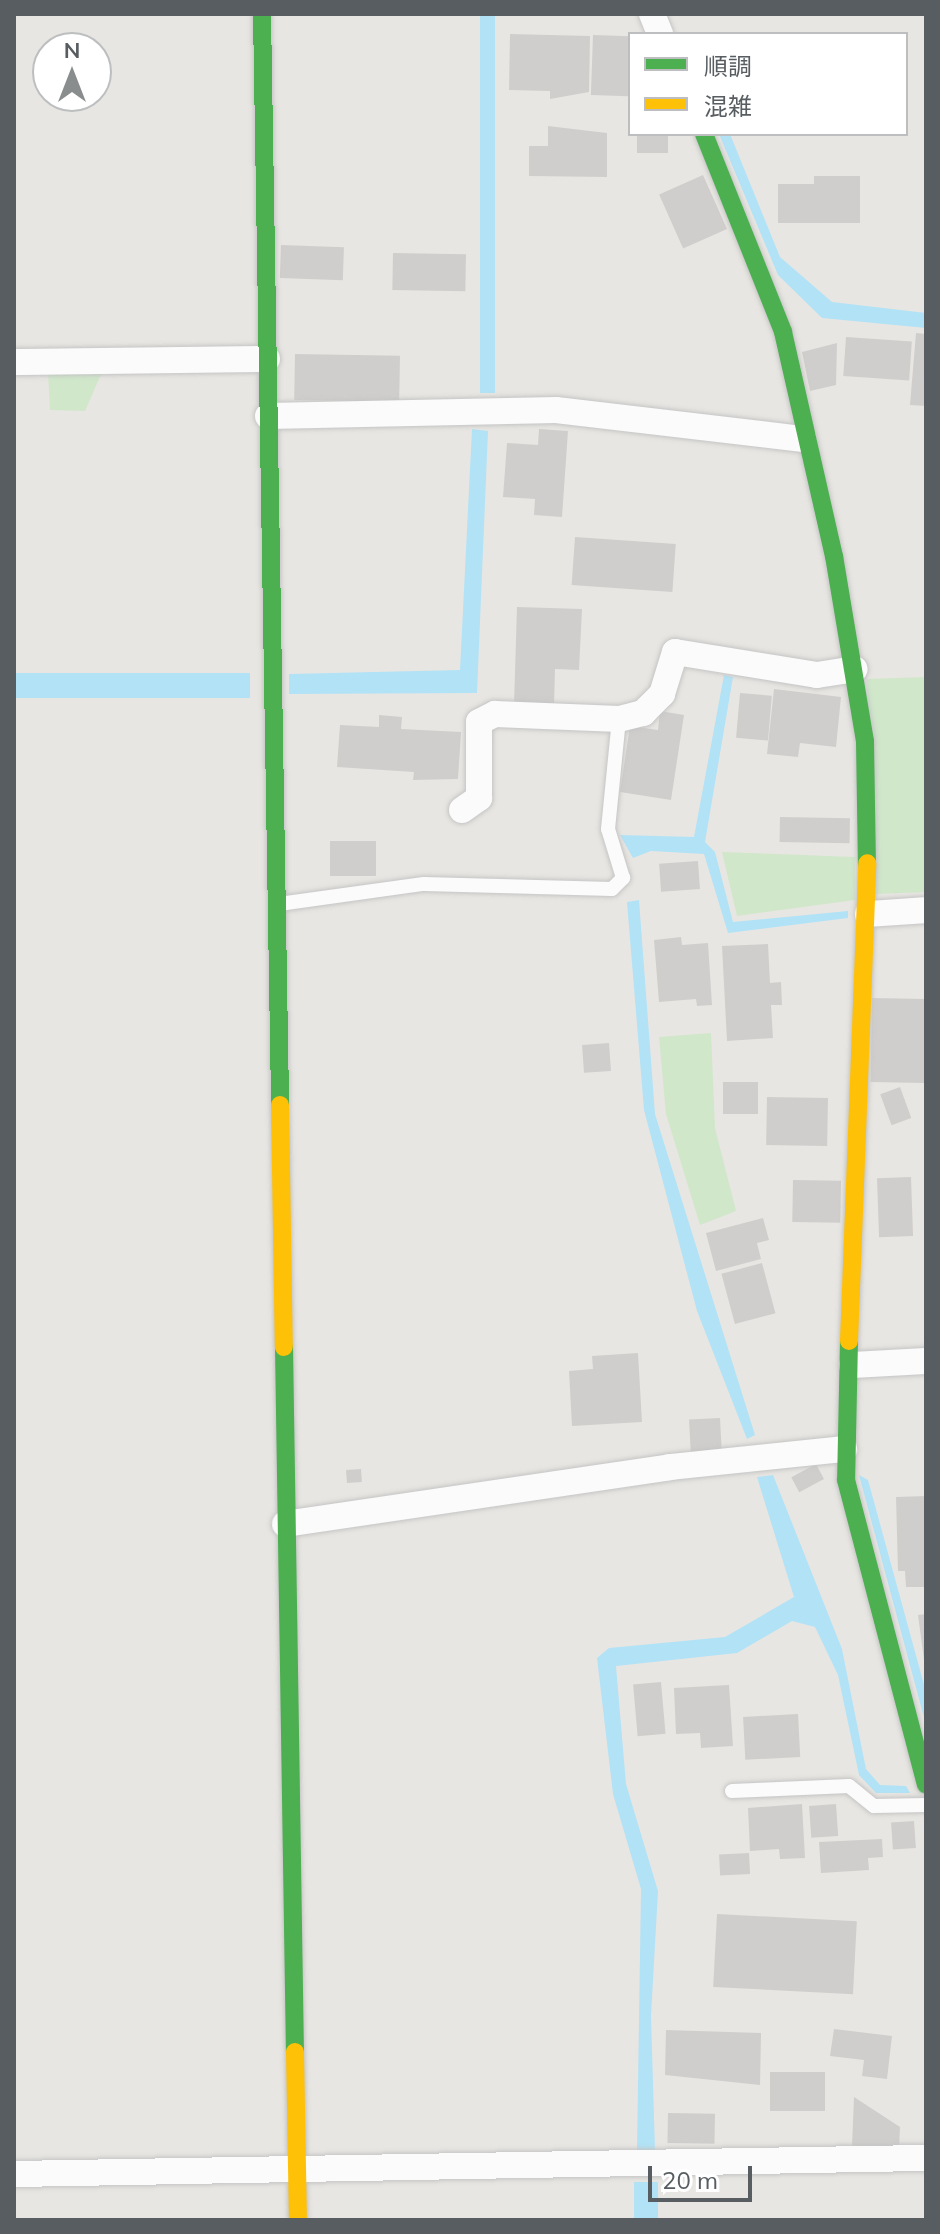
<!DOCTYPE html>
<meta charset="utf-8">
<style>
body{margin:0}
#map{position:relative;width:940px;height:2234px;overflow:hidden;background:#e8e6e2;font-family:Mulish,"Noto Sans JP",sans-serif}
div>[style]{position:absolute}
.green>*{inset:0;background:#d0e7ca}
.water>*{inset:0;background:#b2e2f6;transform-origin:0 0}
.building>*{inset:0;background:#d0cecc;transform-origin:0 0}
.roads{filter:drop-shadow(0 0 2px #c4c5c5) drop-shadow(0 0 2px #c4c5c5)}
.lane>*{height:14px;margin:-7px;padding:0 7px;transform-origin:7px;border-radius:7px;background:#fcfbfb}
.street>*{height:26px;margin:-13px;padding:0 13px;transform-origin:13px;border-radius:13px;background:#fcfbfb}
.fast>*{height:18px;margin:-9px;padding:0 9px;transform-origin:9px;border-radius:9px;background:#4caf50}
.slow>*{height:18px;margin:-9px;padding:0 9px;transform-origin:9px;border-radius:9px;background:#ffc107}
span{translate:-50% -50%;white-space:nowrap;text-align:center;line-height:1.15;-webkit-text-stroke:6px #fff;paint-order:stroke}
.frame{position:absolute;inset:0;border:16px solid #575d61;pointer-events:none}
.legend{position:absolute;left:628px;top:32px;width:280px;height:104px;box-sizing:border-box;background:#fff;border:2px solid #bcbec0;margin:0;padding:10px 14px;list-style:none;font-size:24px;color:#575d61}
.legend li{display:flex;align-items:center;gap:16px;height:40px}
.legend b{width:40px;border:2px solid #bcbec0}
.north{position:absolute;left:32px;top:32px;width:80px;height:80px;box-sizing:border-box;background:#fff;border:2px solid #bcbec0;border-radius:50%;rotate:0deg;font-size:22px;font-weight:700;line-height:32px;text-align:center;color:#575d61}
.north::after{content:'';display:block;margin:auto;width:28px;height:36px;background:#8a8d8e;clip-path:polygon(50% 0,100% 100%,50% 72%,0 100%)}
.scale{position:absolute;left:648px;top:2166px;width:104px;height:36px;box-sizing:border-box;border:4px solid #575d61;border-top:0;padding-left:10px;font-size:24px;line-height:28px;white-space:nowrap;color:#575d61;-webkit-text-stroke:6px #fff;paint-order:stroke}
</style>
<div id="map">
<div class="green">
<div style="clip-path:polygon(48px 372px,102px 372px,85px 411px,50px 410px)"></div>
<div style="clip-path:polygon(926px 677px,926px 892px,876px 894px,867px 679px)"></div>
<div style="clip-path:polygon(722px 852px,855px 857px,855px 900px,737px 916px)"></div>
<div style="clip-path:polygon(711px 1033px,715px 1128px,736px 1211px,700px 1225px,666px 1114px,659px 1037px)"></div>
</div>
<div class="water">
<div style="left:480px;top:14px;width:15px;height:379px"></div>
<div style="clip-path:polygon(719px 134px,730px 134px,780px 257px,832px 302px,926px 313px,926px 328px,822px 318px,778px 275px)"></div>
<div style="clip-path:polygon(472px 429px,488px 431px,477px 693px,289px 694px,289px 674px,460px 670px)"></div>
<div style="left:250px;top:673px;width:25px;height:236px;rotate:90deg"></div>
<div style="clip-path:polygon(724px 675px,733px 677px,705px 842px,715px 852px,733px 922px,848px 911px,848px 918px,728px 933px,704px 854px,651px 851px,633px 858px,620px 835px,694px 837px)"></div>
<div style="clip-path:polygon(639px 900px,655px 1114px,755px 1435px,747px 1439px,697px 1311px,644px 1110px,627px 902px)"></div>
<div style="clip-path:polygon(773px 1475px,842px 1649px,866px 1769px,880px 1785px,906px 1786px,910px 1793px,876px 1793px,859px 1775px,838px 1675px,815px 1627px,792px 1621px,737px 1653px,616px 1666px,626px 1784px,658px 1891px,651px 2016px,655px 2150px,637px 2150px,641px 1889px,613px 1794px,597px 1658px,609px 1648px,725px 1637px,794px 1597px,757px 1477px)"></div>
<div style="clip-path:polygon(859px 1475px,868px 1480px,926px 1692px,926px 1725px)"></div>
<div style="left:658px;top:2182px;width:38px;height:24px;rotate:90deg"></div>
</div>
<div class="building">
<div style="clip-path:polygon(510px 34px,590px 36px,589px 92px,550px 99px,550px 91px,509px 90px)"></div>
<div style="left:593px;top:35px;width:37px;height:60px;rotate:2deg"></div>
<div style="clip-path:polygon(548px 126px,607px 133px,607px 177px,529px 176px,529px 146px,548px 146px)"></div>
<div style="left:637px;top:134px;width:31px;height:19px"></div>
<div style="left:703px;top:175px;width:59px;height:48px;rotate:66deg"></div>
<div style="clip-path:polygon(814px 176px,860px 176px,860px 223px,778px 223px,778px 184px,814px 184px)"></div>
<div style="left:281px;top:245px;width:63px;height:33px;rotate:2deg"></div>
<div style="left:393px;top:253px;width:73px;height:37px;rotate:1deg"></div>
<div style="clip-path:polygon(916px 333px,926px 334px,926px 406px,910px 405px)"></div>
<div style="left:846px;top:337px;width:66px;height:39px;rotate:4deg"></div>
<div style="clip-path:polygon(837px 343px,836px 385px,810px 391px,802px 352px)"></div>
<div style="left:295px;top:354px;width:105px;height:46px;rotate:1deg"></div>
<div style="clip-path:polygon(539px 429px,568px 431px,562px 517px,534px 515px,535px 499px,503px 497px,507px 443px,538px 445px)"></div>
<div style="left:575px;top:537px;width:101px;height:48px;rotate:4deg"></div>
<div style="clip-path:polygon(517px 607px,582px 609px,579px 670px,555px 669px,554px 706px,514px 705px)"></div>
<div style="clip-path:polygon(774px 689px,841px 697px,836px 747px,800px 743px,798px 757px,767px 754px)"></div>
<div style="left:740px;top:693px;width:32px;height:45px;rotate:5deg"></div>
<div style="clip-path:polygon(660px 711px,684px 715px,671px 800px,620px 792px,630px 726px,658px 730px)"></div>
<div style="clip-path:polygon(379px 715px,402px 717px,401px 729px,461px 732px,458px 779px,413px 780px,414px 772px,337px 767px,340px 725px,379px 727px)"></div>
<div style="left:780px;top:817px;width:70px;height:25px;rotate:1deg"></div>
<div style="left:330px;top:841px;width:46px;height:35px"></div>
<div style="left:698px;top:861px;width:28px;height:39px;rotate:86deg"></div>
<div style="clip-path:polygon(681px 937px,682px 945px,708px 943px,712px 1005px,697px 1006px,696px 999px,659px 1002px,654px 940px)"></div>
<div style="clip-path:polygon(768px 944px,770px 983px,781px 982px,782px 1005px,771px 1005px,773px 1038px,727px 1041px,722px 946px)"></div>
<div style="left:872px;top:998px;width:54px;height:84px;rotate:1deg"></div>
<div style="left:609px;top:1043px;width:28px;height:27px;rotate:86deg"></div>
<div style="left:723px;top:1082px;width:35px;height:32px"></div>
<div style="left:900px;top:1087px;width:33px;height:21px;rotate:70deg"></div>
<div style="left:767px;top:1097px;width:61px;height:48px;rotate:1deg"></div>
<div style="left:911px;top:1177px;width:59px;height:34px;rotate:88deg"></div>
<div style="left:793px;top:1180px;width:48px;height:42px;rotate:1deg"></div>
<div style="clip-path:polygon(763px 1218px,769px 1240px,757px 1243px,761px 1259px,716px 1271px,706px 1233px)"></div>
<div style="left:762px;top:1263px;width:52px;height:42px;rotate:75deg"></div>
<div style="clip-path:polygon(638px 1353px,642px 1422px,572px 1426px,569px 1371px,593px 1369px,592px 1356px)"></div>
<div style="left:720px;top:1418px;width:34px;height:31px;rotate:87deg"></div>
<div style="left:816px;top:1464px;width:17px;height:28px;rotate:62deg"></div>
<div style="left:361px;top:1469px;width:13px;height:15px;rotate:86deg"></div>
<div style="clip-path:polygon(926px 1496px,926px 1587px,906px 1587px,905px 1571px,898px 1571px,896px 1497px)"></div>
<div style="clip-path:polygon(926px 1614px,926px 1660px,924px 1660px,918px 1615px)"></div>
<div style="left:661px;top:1682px;width:52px;height:28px;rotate:85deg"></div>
<div style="clip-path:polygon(729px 1685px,733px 1746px,701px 1748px,700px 1733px,676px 1734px,674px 1688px)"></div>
<div style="left:798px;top:1714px;width:43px;height:55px;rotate:87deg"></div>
<div style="clip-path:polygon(802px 1804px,805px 1858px,780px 1859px,779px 1849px,750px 1851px,748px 1808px)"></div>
<div style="left:836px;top:1804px;width:32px;height:27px;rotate:86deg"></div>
<div style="left:914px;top:1821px;width:27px;height:23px;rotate:86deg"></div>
<div style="clip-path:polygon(882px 1839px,883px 1857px,868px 1858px,869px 1870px,821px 1873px,819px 1842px)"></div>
<div style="left:749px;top:1853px;width:21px;height:30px;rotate:87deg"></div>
<div style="left:717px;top:1914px;width:140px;height:73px;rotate:3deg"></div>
<div style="clip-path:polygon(834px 2029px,892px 2036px,887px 2079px,862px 2076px,864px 2060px,830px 2056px)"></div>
<div style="clip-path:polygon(666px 2030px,761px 2033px,760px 2085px,665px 2075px)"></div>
<div style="left:770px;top:2072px;width:55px;height:39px"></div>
<div style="clip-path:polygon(854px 2097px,900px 2127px,899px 2149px,852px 2147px)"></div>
<div style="left:668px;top:2113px;width:47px;height:30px;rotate:1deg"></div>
</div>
<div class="roads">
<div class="lane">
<div style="left:279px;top:904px;width:146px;rotate:-7.9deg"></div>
<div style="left:424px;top:884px;width:188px;rotate:1.5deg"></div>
<div style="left:612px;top:889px;width:16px;rotate:-45deg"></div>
<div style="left:623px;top:878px;width:51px;rotate:-107deg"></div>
<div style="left:608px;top:829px;width:111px;rotate:-84.3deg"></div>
<div style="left:732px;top:1791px;width:117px;rotate:-2.4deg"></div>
<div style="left:849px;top:1786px;width:32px;rotate:39deg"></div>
<div style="left:874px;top:1806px;width:52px;rotate:-1.1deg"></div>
</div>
<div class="street">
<div style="left:652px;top:14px;width:22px;rotate:68deg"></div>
<div style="left:14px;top:362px;width:253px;rotate:-0.7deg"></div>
<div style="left:268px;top:416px;width:288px;rotate:-1.2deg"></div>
<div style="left:556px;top:410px;width:249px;rotate:6.7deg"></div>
<div style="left:462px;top:810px;width:21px;rotate:-35deg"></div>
<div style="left:479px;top:798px;width:76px;rotate:-90deg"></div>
<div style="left:479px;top:722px;width:18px;rotate:-27deg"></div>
<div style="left:495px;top:714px;width:124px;rotate:2.3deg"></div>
<div style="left:619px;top:719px;width:25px;rotate:-14deg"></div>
<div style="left:643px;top:713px;width:27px;rotate:-45deg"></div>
<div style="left:662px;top:694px;width:44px;rotate:-72.8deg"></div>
<div style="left:675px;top:652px;width:144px;rotate:9.2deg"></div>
<div style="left:817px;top:675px;width:38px;rotate:-9deg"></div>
<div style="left:868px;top:914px;width:58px;rotate:-3.9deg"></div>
<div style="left:852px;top:1365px;width:74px;rotate:-3.1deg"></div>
<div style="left:285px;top:1524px;width:389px;rotate:-8.4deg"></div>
<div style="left:670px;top:1467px;width:175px;rotate:-5.9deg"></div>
<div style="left:14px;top:2174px;width:912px;rotate:-1.01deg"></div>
</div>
<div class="fast">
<div style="left:262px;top:14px;width:1091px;rotate:89.05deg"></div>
<div style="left:704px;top:134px;width:213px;rotate:68.2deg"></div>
<div style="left:783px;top:332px;width:230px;rotate:77.2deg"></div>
<div style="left:834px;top:556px;width:188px;rotate:80.5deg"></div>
<div style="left:865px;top:741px;width:122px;rotate:89.1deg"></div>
<div style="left:849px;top:1341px;width:139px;rotate:91.2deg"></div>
<div style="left:846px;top:1480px;width:315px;rotate:75.3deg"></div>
<div style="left:284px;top:1347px;width:705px;rotate:89.11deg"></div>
</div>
<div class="slow">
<div style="left:280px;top:1105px;width:242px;rotate:89.1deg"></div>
<div style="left:849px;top:1341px;width:478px;rotate:-87.8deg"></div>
<div style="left:295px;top:2052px;width:168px;rotate:89deg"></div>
</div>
</div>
<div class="frame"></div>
<ul class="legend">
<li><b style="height:10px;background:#4caf50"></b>順調</li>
<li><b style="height:10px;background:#ffc107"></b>混雑</li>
</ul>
<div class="north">N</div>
<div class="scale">20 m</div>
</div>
